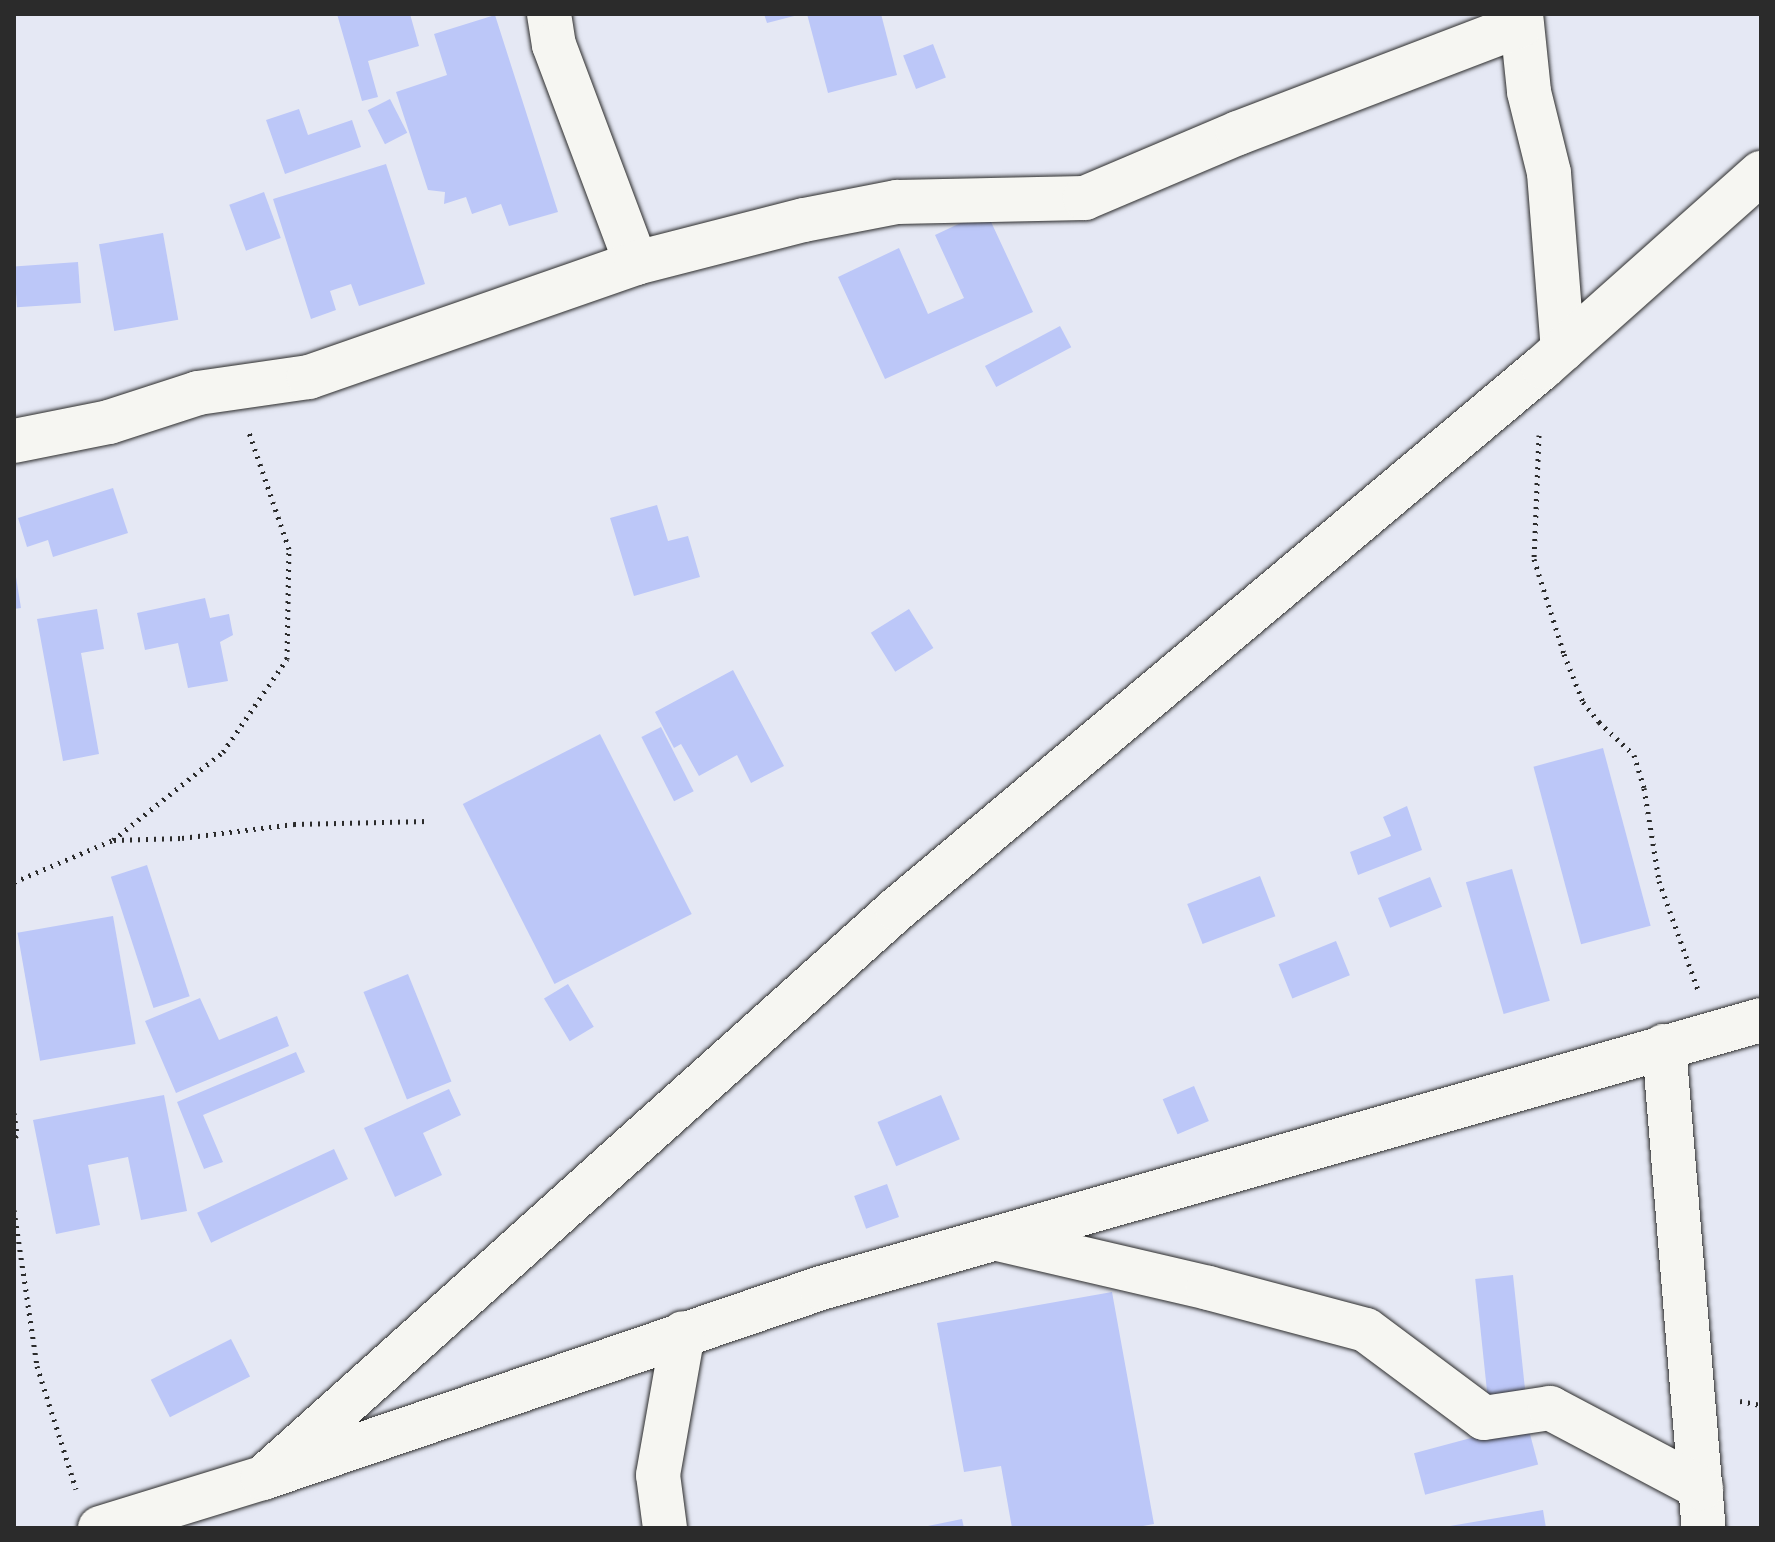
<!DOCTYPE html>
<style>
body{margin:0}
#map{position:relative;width:1775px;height:1542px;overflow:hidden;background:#e5e8f4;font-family:"Gochi Hand",sans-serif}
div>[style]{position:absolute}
.building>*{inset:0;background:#bcc7f8;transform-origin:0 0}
.path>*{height:5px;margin-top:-2.5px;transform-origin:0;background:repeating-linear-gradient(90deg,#2b2b2b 0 2px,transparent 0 8px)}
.roads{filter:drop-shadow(0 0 2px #2b2b2b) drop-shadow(0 0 2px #2b2b2b)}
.minor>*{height:44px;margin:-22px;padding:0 22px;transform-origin:22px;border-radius:22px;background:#f6f6f2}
.tertiary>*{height:44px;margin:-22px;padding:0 22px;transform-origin:22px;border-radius:22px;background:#f6f6f2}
span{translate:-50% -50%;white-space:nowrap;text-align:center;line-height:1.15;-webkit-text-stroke:8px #f6f6f2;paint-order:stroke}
.frame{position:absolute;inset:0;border:16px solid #2b2b2b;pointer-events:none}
</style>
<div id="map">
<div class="building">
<div style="clip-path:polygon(337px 14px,410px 14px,419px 46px,368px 61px,378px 97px,362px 101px)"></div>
<div style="clip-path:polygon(764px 14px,798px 14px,798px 15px,767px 23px)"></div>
<div style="clip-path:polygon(807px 14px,881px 14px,897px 75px,828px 93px)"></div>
<div style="clip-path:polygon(495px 15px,558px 212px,509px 226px,501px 204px,472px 214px,466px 197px,444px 204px,445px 192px,428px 190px,396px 92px,447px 75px,434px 34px)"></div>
<div style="left:933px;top:44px;width:36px;height:32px;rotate:69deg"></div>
<div style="left:390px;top:99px;width:38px;height:25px;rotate:63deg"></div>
<div style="clip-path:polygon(299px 109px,308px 135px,352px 120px,361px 147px,285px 174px,266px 120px)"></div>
<div style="clip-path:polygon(386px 164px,425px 284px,359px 306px,351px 284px,330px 291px,336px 310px,311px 319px,273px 199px)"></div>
<div style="left:264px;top:192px;width:49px;height:37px;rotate:70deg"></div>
<div style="clip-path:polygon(986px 211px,1033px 312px,885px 379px,838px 277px,899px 248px,928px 314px,964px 298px,935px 235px)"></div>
<div style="left:163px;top:233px;width:88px;height:65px;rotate:80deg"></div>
<div style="left:78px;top:262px;width:41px;height:64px;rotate:86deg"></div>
<div style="left:1060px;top:326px;width:24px;height:85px;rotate:62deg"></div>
<div style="clip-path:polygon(113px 488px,128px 533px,53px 557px,48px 540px,27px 547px,18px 518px)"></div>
<div style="clip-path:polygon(657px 505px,668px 541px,688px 536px,700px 577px,634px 596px,610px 518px)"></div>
<div style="clip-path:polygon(16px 577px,21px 608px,14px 609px,14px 578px)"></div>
<div style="clip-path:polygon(205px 598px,210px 618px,229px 614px,233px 635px,220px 642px,228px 681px,188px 688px,178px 643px,145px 650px,137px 613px)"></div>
<div style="clip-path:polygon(97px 609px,104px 649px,81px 653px,99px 754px,63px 761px,37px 619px)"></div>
<div style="left:909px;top:609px;width:46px;height:45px;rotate:58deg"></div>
<div style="clip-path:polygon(733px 670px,784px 766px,751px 783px,737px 755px,699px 776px,681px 744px,674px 748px,655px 712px)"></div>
<div style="left:661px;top:727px;width:72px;height:22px;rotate:63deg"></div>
<div style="left:600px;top:734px;width:202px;height:154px;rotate:63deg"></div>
<div style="left:1603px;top:748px;width:184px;height:72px;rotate:75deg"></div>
<div style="clip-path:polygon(1407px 806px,1422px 850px,1358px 875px,1350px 852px,1391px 836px,1383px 817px)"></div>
<div style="left:147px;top:865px;width:138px;height:38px;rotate:72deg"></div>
<div style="left:1512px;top:869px;width:137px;height:48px;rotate:74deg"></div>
<div style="left:1260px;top:876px;width:43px;height:78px;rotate:69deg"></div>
<div style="left:1430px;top:877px;width:32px;height:56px;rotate:68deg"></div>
<div style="left:113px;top:916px;width:130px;height:97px;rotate:80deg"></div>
<div style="left:1336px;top:941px;width:37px;height:62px;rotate:68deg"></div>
<div style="left:408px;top:974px;width:116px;height:48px;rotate:68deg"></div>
<div style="left:568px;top:984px;width:50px;height:28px;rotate:59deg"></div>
<div style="clip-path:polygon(200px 998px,219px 1040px,277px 1016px,289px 1046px,176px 1093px,145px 1021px)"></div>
<div style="clip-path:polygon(296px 1052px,305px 1072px,203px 1115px,223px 1162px,204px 1169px,177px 1102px)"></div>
<div style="left:1194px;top:1086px;width:38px;height:34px;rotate:67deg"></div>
<div style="clip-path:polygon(449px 1089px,461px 1115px,423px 1133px,442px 1175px,395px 1197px,364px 1128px)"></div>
<div style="clip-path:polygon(164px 1095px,187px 1211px,141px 1220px,128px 1157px,88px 1165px,100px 1225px,56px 1234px,33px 1120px)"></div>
<div style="left:941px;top:1095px;width:48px;height:69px;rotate:67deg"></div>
<div style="left:334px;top:1149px;width:33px;height:151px;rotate:65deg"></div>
<div style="left:887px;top:1184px;width:35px;height:35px;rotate:70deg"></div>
<div style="left:1513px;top:1275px;width:132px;height:38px;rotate:84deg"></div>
<div style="clip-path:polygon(1112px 1292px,1154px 1524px,1132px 1528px,1012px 1528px,1001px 1466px,964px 1472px,937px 1323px)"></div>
<div style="left:231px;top:1339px;width:42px;height:90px;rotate:63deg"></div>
<div style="left:1527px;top:1423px;width:43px;height:117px;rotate:75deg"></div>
<div style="clip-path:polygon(1543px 1510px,1546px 1528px,1451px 1528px,1450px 1526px)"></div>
<div style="clip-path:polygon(962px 1519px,964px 1528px,924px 1528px,923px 1527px)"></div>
</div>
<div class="path">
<div style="left:1539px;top:435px;width:124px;rotate:92.3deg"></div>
<div style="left:1534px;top:559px;width:100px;rotate:72.5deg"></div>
<div style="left:1564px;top:654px;width:52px;rotate:68.4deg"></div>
<div style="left:1583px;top:702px;width:26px;rotate:51deg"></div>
<div style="left:1599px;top:722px;width:48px;rotate:43.3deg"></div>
<div style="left:1634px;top:755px;width:34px;rotate:73deg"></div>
<div style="left:1644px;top:788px;width:94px;rotate:80.8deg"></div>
<div style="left:1659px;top:881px;width:116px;rotate:70.3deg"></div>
<div style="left:114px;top:840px;width:68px;rotate:-1.7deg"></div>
<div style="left:182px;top:838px;width:113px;rotate:-7.1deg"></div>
<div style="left:294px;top:824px;width:134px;rotate:-1.3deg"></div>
<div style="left:14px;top:882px;width:108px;rotate:-23deg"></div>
<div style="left:113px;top:840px;width:141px;rotate:-38.7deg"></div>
<div style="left:223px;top:752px;width:113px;rotate:-55.5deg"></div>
<div style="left:287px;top:659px;width:110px;rotate:-89deg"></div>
<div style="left:289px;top:549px;width:124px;rotate:-108.9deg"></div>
<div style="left:14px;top:1113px;width:22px;rotate:82deg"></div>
<div style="left:17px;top:1135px;width:4px;rotate:135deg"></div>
<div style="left:14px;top:1210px;width:158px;rotate:81.6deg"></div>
<div style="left:37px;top:1366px;width:129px;rotate:72.4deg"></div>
<div style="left:1740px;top:1401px;width:21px;rotate:11deg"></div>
</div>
<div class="roads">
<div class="minor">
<div style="left:549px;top:14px;width:31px;rotate:81deg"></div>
<div style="left:554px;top:45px;width:233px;rotate:69.4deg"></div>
<div style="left:1521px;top:14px;width:78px;rotate:84.1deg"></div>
<div style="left:1529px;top:92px;width:83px;rotate:76.1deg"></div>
<div style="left:1549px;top:173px;width:177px;rotate:85.5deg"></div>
<div style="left:14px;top:441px;width:97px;rotate:-11.3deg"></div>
<div style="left:109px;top:422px;width:94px;rotate:-18deg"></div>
<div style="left:198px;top:393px;width:112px;rotate:-8.2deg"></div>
<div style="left:309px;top:377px;width:346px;rotate:-19.2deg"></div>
<div style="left:636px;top:263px;width:173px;rotate:-14.4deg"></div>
<div style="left:804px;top:220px;width:95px;rotate:-11deg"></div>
<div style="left:897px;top:202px;width:188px;rotate:-1.2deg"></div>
<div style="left:1085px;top:198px;width:166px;rotate:-23deg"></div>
<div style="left:1238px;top:133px;width:303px;rotate:-20.9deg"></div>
<div style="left:1664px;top:1046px;width:484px;rotate:85.3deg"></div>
<div style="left:998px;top:1239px;width:216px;rotate:13.1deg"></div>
<div style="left:1208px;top:1288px;width:163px;rotate:14.9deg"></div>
<div style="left:1366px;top:1330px;width:147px;rotate:36.7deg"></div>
<div style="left:1484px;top:1418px;width:67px;rotate:-8.6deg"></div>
<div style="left:1550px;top:1408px;width:171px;rotate:27.9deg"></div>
<div style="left:263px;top:1478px;width:589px;rotate:-18.8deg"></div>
<div style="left:821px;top:1288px;width:977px;rotate:-15.91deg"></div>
<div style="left:665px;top:1528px;width:53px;rotate:-97.5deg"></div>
<div style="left:658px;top:1475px;width:144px;rotate:-80deg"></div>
</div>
<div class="tertiary">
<div style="left:100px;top:1528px;width:170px;rotate:-17.1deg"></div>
<div style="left:263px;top:1478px;width:852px;rotate:-41.91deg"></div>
<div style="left:897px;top:909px;width:843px;rotate:-40deg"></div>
<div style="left:1543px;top:367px;width:292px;rotate:-41.7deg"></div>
</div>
</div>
<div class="frame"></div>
</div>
